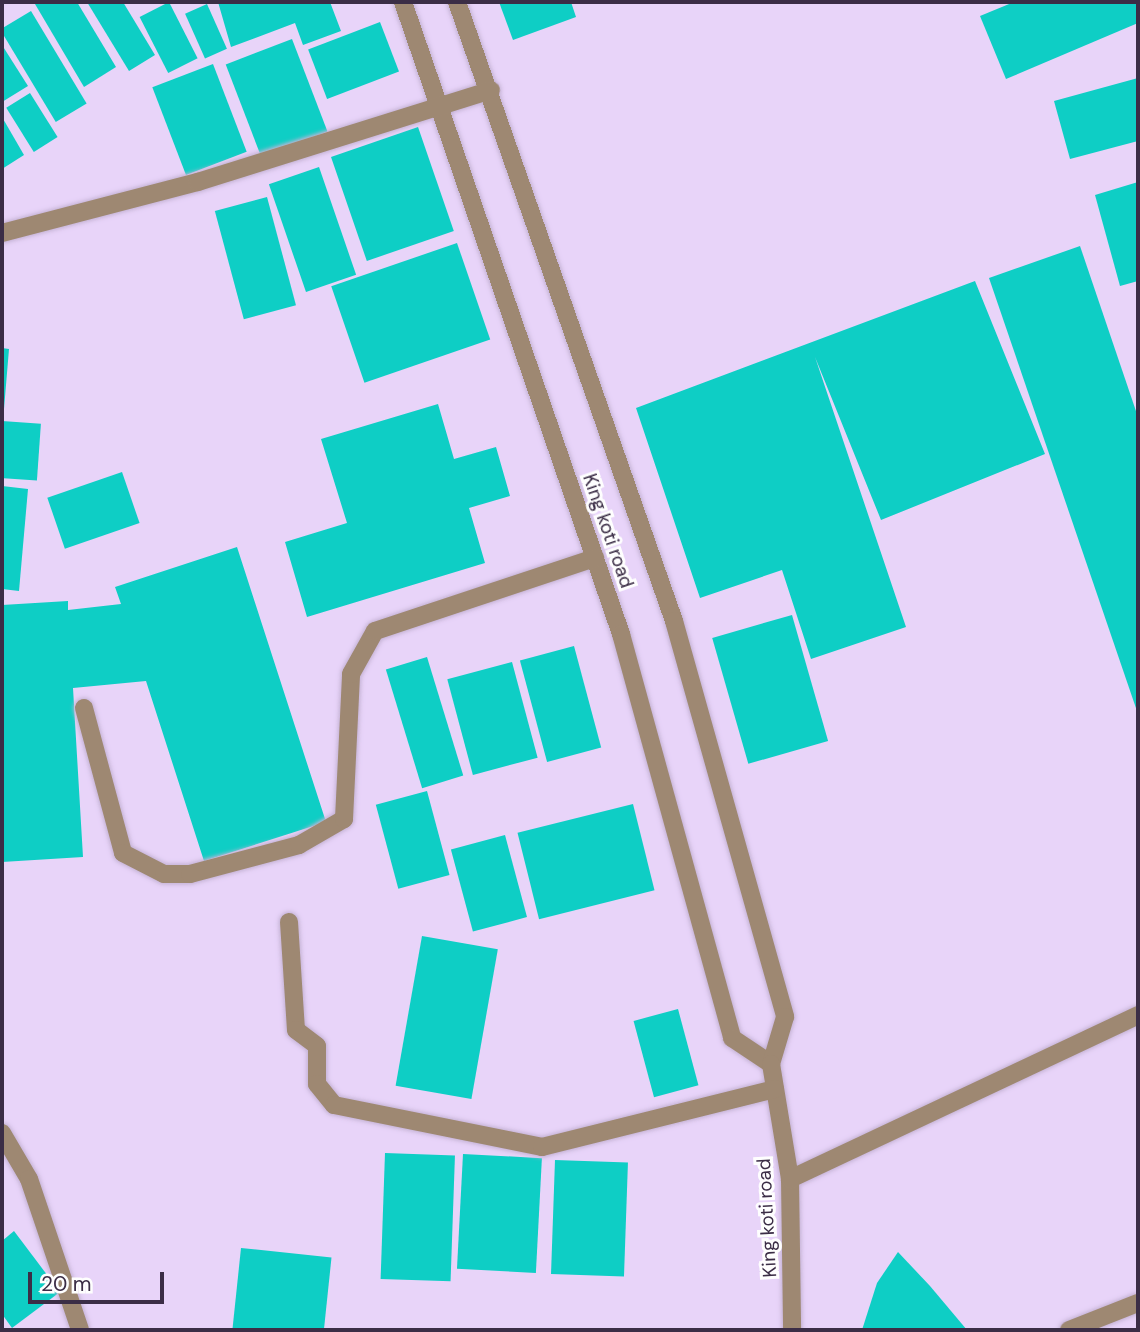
<!DOCTYPE html>
<style>
body{margin:0}
#map{position:relative;width:1140px;height:1332px;overflow:hidden;background:#e8d4f9;font-family:"DM Sans",sans-serif}
div>[style]{position:absolute}
.building>*{inset:0;background:#0ecec5;transform-origin:0 0}
.roads{filter:drop-shadow(0 0 2px #c5b3d5) drop-shadow(0 0 2px #c5b3d5)}
.minor>*{height:18px;margin:-9px;padding:0 9px;transform-origin:9px;border-radius:9px;background:#9e8872}
span{translate:-50% -50%;white-space:nowrap;text-align:center;line-height:1.15;-webkit-text-stroke:6px #fefefe;paint-order:stroke}
.street-label{font-size:19px;color:#3b2d46}
.frame{position:absolute;inset:0;border:4px solid #3b2d46;pointer-events:none}
.scale{position:absolute;left:28px;top:1272px;width:136px;height:32px;box-sizing:border-box;border:4px solid #3b2d46;border-top:0;padding-left:9px;font-size:21px;line-height:24px;white-space:nowrap;color:#3b2d46;-webkit-text-stroke:5px #fefefe;paint-order:stroke}
</style>
<div id="map">
<div class="building">
<div style="clip-path:polygon(77px 2px,116px 67px,84px 87px,35px 4px)"></div>
<div style="clip-path:polygon(87px 2px,123px 2px,155px 55px,129px 71px)"></div>
<div style="left:169px;top:2px;width:63px;height:33px;rotate:63deg"></div>
<div style="clip-path:polygon(218px 2px,330px 2px,341px 31px,303px 45px,295px 23px,231px 47px)"></div>
<div style="clip-path:polygon(499px 2px,571px 2px,576px 17px,513px 40px)"></div>
<div style="clip-path:polygon(1014px 2px,1138px 2px,1138px 23px,1006px 79px,980px 16px)"></div>
<div style="left:207px;top:4px;width:49px;height:24px;rotate:66deg"></div>
<div style="left:31px;top:11px;width:108px;height:36px;rotate:59deg"></div>
<div style="left:380px;top:22px;width:53px;height:77px;rotate:69deg"></div>
<div style="left:292px;top:39px;width:99px;height:71px;rotate:69deg"></div>
<div style="clip-path:polygon(2px 45px,28px 86px,2px 102px)"></div>
<div style="left:213px;top:64px;width:94px;height:65px;rotate:69deg"></div>
<div style="clip-path:polygon(1138px 78px,1138px 141px,1070px 159px,1054px 101px)"></div>
<div style="left:30px;top:93px;width:52px;height:28px;rotate:58deg"></div>
<div style="clip-path:polygon(2px 117px,24px 155px,2px 169px)"></div>
<div style="left:418px;top:127px;width:110px;height:92px;rotate:71deg"></div>
<div style="left:319px;top:167px;width:114px;height:53px;rotate:71deg"></div>
<div style="clip-path:polygon(1138px 182px,1138px 281px,1120px 286px,1095px 195px)"></div>
<div style="left:267px;top:197px;width:112px;height:54px;rotate:75deg"></div>
<div style="left:457px;top:243px;width:102px;height:133px;rotate:71deg"></div>
<div style="clip-path:polygon(1080px 246px,1138px 417px,1138px 714px,989px 278px)"></div>
<div style="clip-path:polygon(975px 281px,1045px 454px,881px 520px,815px 357px,906px 627px,811px 659px,782px 570px,700px 598px,636px 408px)"></div>
<div style="clip-path:polygon(2px 348px,9px 349px,4px 409px,2px 409px)"></div>
<div style="clip-path:polygon(438px 404px,454px 459px,496px 447px,510px 496px,469px 508px,485px 563px,307px 617px,285px 542px,347px 523px,321px 439px)"></div>
<div style="left:2px;top:421px;width:39px;height:57px;rotate:4deg"></div>
<div style="left:122px;top:472px;width:54px;height:79px;rotate:71deg"></div>
<div style="clip-path:polygon(2px 486px,28px 489px,19px 591px,2px 589px)"></div>
<div style="clip-path:polygon(237px 547px,326px 822px,204px 861px,146px 681px,73px 688px,83px 857px,2px 862px,2px 605px,68px 601px,68px 610px,121px 604px,115px 587px)"></div>
<div style="left:792px;top:615px;width:131px;height:83px;rotate:74deg"></div>
<div style="left:574px;top:646px;width:105px;height:56px;rotate:75deg"></div>
<div style="left:427px;top:657px;width:124px;height:43px;rotate:73deg"></div>
<div style="left:512px;top:662px;width:99px;height:67px;rotate:75deg"></div>
<div style="left:427px;top:791px;width:87px;height:53px;rotate:75deg"></div>
<div style="left:633px;top:804px;width:89px;height:119px;rotate:76deg"></div>
<div style="left:505px;top:835px;width:85px;height:56px;rotate:75deg"></div>
<div style="left:422px;top:936px;width:77px;height:152px;rotate:10deg"></div>
<div style="left:678px;top:1009px;width:79px;height:46px;rotate:75deg"></div>
<div style="left:385px;top:1153px;width:70px;height:126px;rotate:2deg"></div>
<div style="left:463px;top:1154px;width:79px;height:115px;rotate:3deg"></div>
<div style="left:555px;top:1160px;width:73px;height:114px;rotate:2deg"></div>
<div style="clip-path:polygon(14px 1231px,60px 1292px,12px 1328px,2px 1314px,2px 1241px)"></div>
<div style="left:241px;top:1248px;width:91px;height:82px;rotate:6deg"></div>
<div style="clip-path:polygon(898px 1252px,930px 1286px,967px 1330px,862px 1330px,877px 1283px)"></div>
</div>
<div class="roads">
<div class="minor">
<div style="left:403px;top:2px;width:669px;rotate:70.97deg"></div>
<div style="left:621px;top:634px;width:419px;rotate:74.6deg"></div>
<div style="left:732px;top:1038px;width:47px;rotate:33.7deg"></div>
<div style="left:457px;top:2px;width:656px;rotate:70.68deg"></div>
<div style="left:674px;top:621px;width:411px;rotate:74.3deg"></div>
<div style="left:785px;top:1017px;width:49px;rotate:106.6deg"></div>
<div style="left:771px;top:1064px;width:117px;rotate:80.6deg"></div>
<div style="left:790px;top:1179px;width:151px;rotate:89.2deg"></div>
<div style="left:2px;top:233px;width:203px;rotate:-14.6deg"></div>
<div style="left:198px;top:182px;width:307px;rotate:-17.4deg"></div>
<div style="left:84px;top:708px;width:150px;rotate:74.9deg"></div>
<div style="left:123px;top:853px;width:46px;rotate:27.1deg"></div>
<div style="left:164px;top:874px;width:26px"></div>
<div style="left:190px;top:874px;width:113px;rotate:-14.9deg"></div>
<div style="left:299px;top:845px;width:52px;rotate:-30deg"></div>
<div style="left:344px;top:819px;width:145px;rotate:-87.2deg"></div>
<div style="left:351px;top:674px;width:49px;rotate:-60.8deg"></div>
<div style="left:375px;top:631px;width:232px;rotate:-18.4deg"></div>
<div style="left:289px;top:922px;width:108px;rotate:86.3deg"></div>
<div style="left:296px;top:1030px;width:26px;rotate:37deg"></div>
<div style="left:317px;top:1046px;width:38px;rotate:90deg"></div>
<div style="left:317px;top:1084px;width:27px;rotate:51deg"></div>
<div style="left:334px;top:1105px;width:212px;rotate:11.4deg"></div>
<div style="left:542px;top:1147px;width:240px;rotate:-14deg"></div>
<div style="left:2px;top:1133px;width:53px;rotate:59.6deg"></div>
<div style="left:29px;top:1179px;width:159px;rotate:71.3deg"></div>
<div style="left:790px;top:1179px;width:385px;rotate:-25.2deg"></div>
<div style="left:1069px;top:1330px;width:74px;rotate:-21.4deg"></div>
</div>
</div>
<div class="street-label">
<span style="left:608px;top:531px;rotate:71deg">King koti road</span>
<span style="left:767px;top:1218px;rotate:-93deg">King koti road</span>
</div>
<div class="frame"></div>
<div class="scale">20 m</div>
</div>
